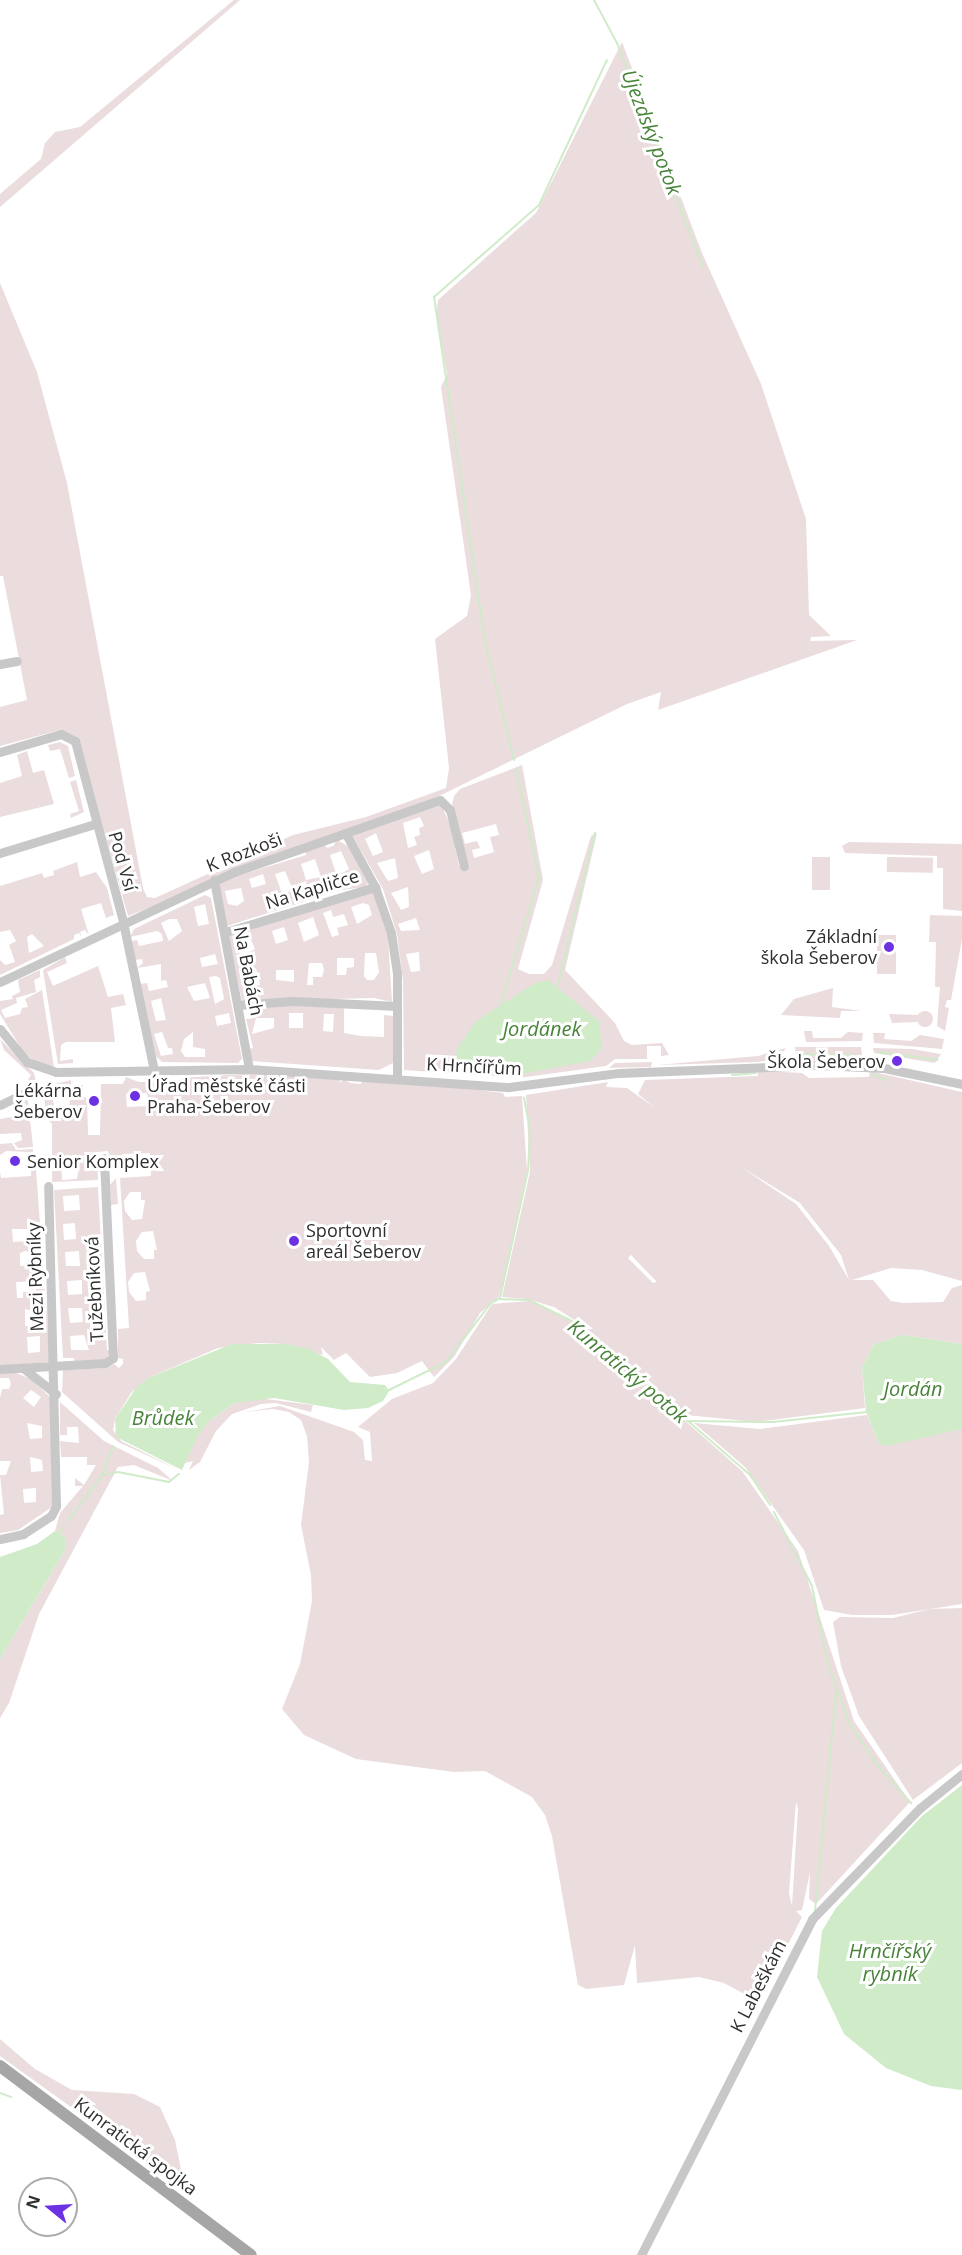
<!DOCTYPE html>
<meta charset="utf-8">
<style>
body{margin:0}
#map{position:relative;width:962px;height:2255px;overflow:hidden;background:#fff;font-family:"Open Sans",sans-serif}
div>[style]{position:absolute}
.green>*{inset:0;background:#ebdcde;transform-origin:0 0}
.round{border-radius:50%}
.water>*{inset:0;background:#cfebc8}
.stream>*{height:2px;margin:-1px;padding:0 1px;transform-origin:1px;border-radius:1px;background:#cfebc8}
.minor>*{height:9px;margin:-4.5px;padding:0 4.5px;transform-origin:4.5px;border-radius:4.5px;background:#c8c8c8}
.major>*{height:12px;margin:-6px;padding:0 6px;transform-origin:6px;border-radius:6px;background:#a6a6a6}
.dots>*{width:16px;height:16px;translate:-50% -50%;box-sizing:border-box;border:3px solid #fff;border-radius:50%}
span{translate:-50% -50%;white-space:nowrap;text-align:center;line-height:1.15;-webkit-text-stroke:6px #fff;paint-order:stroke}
.street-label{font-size:18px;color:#2e2e2e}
.poi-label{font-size:18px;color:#2e2e2e}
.right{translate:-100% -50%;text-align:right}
.left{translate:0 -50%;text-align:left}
.water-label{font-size:20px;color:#478338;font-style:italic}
.north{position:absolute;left:18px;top:2177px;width:60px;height:60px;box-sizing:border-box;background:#fff;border:2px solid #ababab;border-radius:50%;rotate:288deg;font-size:16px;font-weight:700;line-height:24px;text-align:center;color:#2e2e2e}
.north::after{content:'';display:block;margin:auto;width:21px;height:27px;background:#6d31e4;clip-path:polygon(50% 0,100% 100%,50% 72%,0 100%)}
</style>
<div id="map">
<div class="green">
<div style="clip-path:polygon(234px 0,240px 0,0 207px,0 194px,41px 159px,45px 143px,55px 132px,80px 127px)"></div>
<div style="clip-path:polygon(622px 42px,702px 253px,761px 384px,806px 519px,809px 615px,831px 636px,811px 637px,810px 641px,857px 640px,658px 710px,661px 692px,627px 704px,431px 800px,128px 916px,77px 738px,60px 730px,0 746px,0 707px,27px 700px,3px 576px,0 576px,0 283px,37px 372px,67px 483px,143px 888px,147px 897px,155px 898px,293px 835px,366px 817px,446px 788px,449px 768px,435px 639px,467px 616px,471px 595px,441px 387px,447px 374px,436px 315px,438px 300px,536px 213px)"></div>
<div style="clip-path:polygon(60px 742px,68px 746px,75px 776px,69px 778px,60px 749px,50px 751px,48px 745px)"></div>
<div style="clip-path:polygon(27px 751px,33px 773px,44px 770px,54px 804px,0 817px,0 783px,22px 776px,17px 755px)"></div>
<div style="clip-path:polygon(evenodd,522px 765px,543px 880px,518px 969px,529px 974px,544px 974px,552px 965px,591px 836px,597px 833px,565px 970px,615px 1023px,624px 1041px,632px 1045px,662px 1043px,669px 1055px,661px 1056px,661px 1046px,647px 1046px,647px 1059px,615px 1059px,606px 1066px,519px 1078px,404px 1070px,403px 980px,397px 934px,383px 889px,352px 835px,441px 805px,451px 826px,459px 866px,469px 866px,452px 805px,454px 796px,460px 789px,522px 765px,420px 817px,424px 826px,419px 828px,420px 835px,414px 837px,417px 845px,408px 848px,403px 823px,420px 817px,522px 765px,496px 824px,499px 835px,490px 837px,494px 852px,474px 858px,472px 850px,480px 848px,477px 841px,465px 844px,462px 833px,496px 824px,522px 765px,376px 833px,383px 852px,373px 856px,365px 839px,376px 833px,522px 765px,429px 850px,434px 869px,422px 874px,414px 856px,429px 850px,522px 765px,395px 858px,398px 878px,388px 881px,377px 863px,395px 858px,522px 765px,408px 887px,409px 907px,401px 910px,391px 893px,408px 887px,522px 765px,416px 918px,420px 930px,401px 931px,398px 924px,416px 918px,522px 765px,419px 952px,420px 971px,411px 972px,406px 954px,419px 952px)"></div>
<div style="clip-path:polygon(76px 780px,84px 812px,71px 818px,70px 814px,79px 811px,70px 782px)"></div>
<div style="clip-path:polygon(evenodd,337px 840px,348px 846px,368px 883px,366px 887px,341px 890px,227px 926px,217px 882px,306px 855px,306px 851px,323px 844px,327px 848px,333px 846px,337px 840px,341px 851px,349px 869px,337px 876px,330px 855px,341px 851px,337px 840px,315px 859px,321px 877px,306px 880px,301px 864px,315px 859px,337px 840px,285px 871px,293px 890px,287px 893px,281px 891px,275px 874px,285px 871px,337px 840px,263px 874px,266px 884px,252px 888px,249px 879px,263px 874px,337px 840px,241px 888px,244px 901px,237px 906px,228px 904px,225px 891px,241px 888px)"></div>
<div style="clip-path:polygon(849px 842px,962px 844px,962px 911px,943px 909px,943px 868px,937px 868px,937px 856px,845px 853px,842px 846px)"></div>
<div style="left:812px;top:857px;width:18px;height:33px"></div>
<div style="left:887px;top:857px;width:46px;height:15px;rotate:1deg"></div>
<div style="clip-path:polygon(evenodd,77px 862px,80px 877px,96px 872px,107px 888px,114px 915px,106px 918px,101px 903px,81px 909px,89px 935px,85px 930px,80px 932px,82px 938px,79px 933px,74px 935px,74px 939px,0 975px,0 960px,5px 965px,15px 962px,9px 945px,16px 941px,10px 930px,0 932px,0 886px,42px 873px,44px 878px,54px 875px,53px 871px,77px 862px,32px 934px,44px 946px,29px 953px,27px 937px,32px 934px)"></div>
<div style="clip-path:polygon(evenodd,372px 891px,388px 937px,392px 1002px,374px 998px,242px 1001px,228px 934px,372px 891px,363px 903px,369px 905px,372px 915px,357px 924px,351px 907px,363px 903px,372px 891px,331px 910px,333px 917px,344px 914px,348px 925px,337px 928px,339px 935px,332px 937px,323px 913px,331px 910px,372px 891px,313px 917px,319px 935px,304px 942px,298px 923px,313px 917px,372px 891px,284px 927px,288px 940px,276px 944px,272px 931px,284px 927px,372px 891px,249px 935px,255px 949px,240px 957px,238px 937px,249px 935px,372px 891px,365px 953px,376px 953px,379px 972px,374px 980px,367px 980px,364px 976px,365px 953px,372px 891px,337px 958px,354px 958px,354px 967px,347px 968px,346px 975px,337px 975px,337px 958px,372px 891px,309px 963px,322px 963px,324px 970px,322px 977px,313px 977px,313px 985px,307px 985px,309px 963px,372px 891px,256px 968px,260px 985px,248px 987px,244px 970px,256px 968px,372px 891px,276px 970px,294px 970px,294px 982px,276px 980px,276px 970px)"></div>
<div style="clip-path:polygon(evenodd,205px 895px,211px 898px,242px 1059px,238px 1063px,162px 1062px,156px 1056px,140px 984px,147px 983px,149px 991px,168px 987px,166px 980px,161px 981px,161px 964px,137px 968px,143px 963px,142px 959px,135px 960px,131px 941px,137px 940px,139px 946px,163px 941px,162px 934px,157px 931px,130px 937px,134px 929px,205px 895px,205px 904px,209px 924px,198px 926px,194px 907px,205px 904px,205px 895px,169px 919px,177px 919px,182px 931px,169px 941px,161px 923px,169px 919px,205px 895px,215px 954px,218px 964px,202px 967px,200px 958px,215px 954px,205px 895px,216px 976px,220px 978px,224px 999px,215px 1004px,209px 977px,216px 976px,205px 895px,205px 983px,210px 998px,194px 1001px,187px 987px,205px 983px,205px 895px,161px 998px,166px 1020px,156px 1021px,151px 1001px,161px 998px,205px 895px,229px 1013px,231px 1023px,217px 1026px,215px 1016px,229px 1013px,205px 895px,162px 1032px,168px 1048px,172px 1048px,173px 1054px,161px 1056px,154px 1034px,162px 1032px,205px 895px,193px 1032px,193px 1047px,205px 1049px,205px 1057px,185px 1057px,181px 1051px,184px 1039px,193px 1032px)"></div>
<div style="clip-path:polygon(930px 915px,962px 916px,962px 939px,951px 1000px,947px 1000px,945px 1007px,949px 1008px,945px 1031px,937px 1026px,940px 987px,935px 987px,936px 942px,929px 942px)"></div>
<div style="left:877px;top:935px;width:19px;height:39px"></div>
<div style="clip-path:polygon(65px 957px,67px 963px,47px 972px,53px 986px,98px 966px,108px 997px,123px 994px,126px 1005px,111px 1008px,115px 1042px,66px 1042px,61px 1045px,60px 1061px,73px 1059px,73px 1063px,58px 1064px,43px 970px)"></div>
<div style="clip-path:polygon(40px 970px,40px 977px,34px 980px,36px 992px,16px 998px,17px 1003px,1px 1010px,5px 1018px,20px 1014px,22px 1008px,28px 1007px,25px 999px,42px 990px,54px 1067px,34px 1061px,24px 1053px,0 1014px,0 1001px,13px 999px,12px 996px,20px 992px,18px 980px)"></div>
<div style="clip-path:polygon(833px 988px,832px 1007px,861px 1011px,841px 1011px,840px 1018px,781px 1015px,794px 999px)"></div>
<div style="clip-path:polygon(evenodd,292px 1004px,344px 1008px,344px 1033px,361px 1036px,384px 1037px,384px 1015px,393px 1016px,393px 1063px,379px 1070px,251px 1061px,249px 1049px,253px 1048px,246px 1019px,255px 1018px,254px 1012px,244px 1009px,292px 1004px,289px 1013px,303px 1013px,303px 1028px,289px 1028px,289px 1013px,292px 1004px,324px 1014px,334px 1014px,333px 1032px,323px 1031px,324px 1014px,292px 1004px,256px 1018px,274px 1018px,274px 1028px,252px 1034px,256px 1018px)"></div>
<div class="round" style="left:917px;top:1011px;width:16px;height:16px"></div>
<div style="clip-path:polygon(889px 1014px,918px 1015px,917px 1022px,892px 1023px)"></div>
<div style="clip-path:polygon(804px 1031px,812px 1031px,813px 1038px,841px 1038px,848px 1032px,863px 1033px,862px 1041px,806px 1042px)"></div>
<div style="clip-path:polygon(873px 1033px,885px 1033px,884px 1039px,911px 1041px,920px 1035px,944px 1039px,942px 1049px,874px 1043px)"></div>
<div style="clip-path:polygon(0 1039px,34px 1073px,36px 1083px,28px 1080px,31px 1075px,4px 1050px)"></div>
<div style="clip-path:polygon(795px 1047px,861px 1047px,863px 1062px,802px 1061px,796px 1056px)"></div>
<div style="clip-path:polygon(786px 1048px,778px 1059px,758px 1062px,657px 1065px,758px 1056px)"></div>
<div style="clip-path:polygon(873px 1048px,912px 1049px,941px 1054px,935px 1063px,874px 1053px)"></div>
<div style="clip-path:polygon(652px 1062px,651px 1067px,609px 1068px,615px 1063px)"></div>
<div style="clip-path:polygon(evenodd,762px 1071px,802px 1073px,809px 1078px,869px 1077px,870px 1071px,874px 1072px,962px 1092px,962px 1281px,922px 1270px,891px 1268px,852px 1280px,873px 1280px,891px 1301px,903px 1303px,943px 1302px,952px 1288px,962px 1285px,962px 1344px,903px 1335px,874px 1344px,862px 1367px,865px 1408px,756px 1422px,686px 1415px,576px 1321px,554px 1307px,527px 1299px,502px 1297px,530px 1172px,526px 1095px,608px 1082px,606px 1087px,627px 1088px,655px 1108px,638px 1094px,645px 1080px,758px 1076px,758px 1072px,762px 1071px,741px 1167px,800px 1203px,841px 1255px,849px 1280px,829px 1246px,796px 1204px,741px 1167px,762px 1071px,631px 1255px,656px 1281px,656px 1282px,653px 1283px,628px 1258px,631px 1255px)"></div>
<div style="clip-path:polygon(evenodd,259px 1073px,340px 1079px,340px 1083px,344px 1079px,350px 1083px,361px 1084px,362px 1080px,446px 1086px,503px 1093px,505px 1097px,522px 1096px,527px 1171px,510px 1257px,499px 1297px,480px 1313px,454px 1357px,434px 1377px,422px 1361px,397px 1373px,370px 1377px,346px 1353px,334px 1360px,321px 1347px,323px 1355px,287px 1344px,259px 1343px,218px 1348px,148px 1378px,131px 1393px,115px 1419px,113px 1430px,121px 1441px,179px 1470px,118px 1442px,62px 1392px,63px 1370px,106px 1368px,114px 1364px,119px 1368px,123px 1364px,123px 1359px,118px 1358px,118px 1329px,129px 1328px,120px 1178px,151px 1176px,150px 1153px,122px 1154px,122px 1163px,117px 1163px,110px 1159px,108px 1151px,97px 1152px,98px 1180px,52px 1182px,52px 1124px,46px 1117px,44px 1093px,51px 1085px,71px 1080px,71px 1086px,83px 1085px,83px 1097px,87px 1098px,88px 1135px,100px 1135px,101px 1084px,123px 1084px,126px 1077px,139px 1082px,180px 1082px,182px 1078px,259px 1073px,69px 1086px,70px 1111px,56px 1112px,51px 1094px,60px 1092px,60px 1087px,69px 1086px,259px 1073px,147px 1093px,149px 1106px,127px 1107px,126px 1094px,147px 1093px,259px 1073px,75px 1157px,79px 1168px,77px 1179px,62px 1180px,61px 1158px,75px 1157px,259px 1073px,130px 1192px,141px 1192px,141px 1200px,145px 1200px,142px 1219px,132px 1220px,125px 1211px,124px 1201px,130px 1192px,259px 1073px,153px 1231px,157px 1250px,154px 1250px,154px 1259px,144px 1259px,137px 1251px,136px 1241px,142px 1232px,153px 1231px,259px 1073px,145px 1272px,150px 1291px,146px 1292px,146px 1300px,136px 1301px,129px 1292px,128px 1282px,134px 1273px,145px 1272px)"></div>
<div style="clip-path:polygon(24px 1098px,28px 1101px,33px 1147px,18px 1148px,14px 1143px,22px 1140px,21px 1133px,0 1134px,0 1119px,17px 1116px)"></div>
<div style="clip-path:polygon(12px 1143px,16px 1150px,33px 1149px,33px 1166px,29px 1152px,6px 1151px,0 1155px,0 1144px)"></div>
<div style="clip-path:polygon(evenodd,36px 1169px,50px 1362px,0 1366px,0 1172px,1px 1178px,31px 1176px,31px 1170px,36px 1169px,12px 1229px,27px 1229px,28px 1241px,13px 1242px,12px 1229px,36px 1169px,25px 1251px,36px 1254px,37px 1265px,20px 1266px,20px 1253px,25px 1251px,36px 1169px,35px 1281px,36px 1292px,23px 1292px,23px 1298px,17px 1298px,16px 1282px,35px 1281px,36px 1169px,25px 1309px,39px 1312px,40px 1325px,25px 1326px,25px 1309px,36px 1169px,40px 1336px,40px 1352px,28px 1353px,27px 1337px,40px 1336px)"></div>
<div style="clip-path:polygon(116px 1178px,118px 1204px,111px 1205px,110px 1185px)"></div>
<div style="clip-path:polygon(evenodd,98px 1187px,107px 1350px,111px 1350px,107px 1359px,74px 1362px,74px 1358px,63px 1358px,54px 1190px,98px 1187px,79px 1195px,80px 1210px,64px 1211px,63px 1196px,79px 1195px,98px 1187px,75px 1223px,76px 1239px,64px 1240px,63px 1224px,75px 1223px,98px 1187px,79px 1251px,80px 1266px,66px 1266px,65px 1252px,79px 1251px,98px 1187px,82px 1280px,82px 1294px,68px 1295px,67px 1281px,82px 1280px,98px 1187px,68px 1308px,82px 1308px,83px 1322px,70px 1323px,68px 1308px,98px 1187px,84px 1335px,89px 1350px,71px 1350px,70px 1336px,84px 1335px)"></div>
<div style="clip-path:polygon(evenodd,530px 1301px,574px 1323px,742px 1471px,798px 1551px,854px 1721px,910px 1802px,816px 1904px,809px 1899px,810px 1872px,802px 1910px,796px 1911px,802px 1917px,759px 2002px,724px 1983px,699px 1977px,637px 1983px,635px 1945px,624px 1985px,586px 1989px,578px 1985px,552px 1836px,545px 1815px,532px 1797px,485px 1771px,454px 1772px,356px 1759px,304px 1735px,282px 1709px,300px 1664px,312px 1601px,311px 1575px,301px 1525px,309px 1462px,307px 1436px,301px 1420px,289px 1412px,273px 1409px,245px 1412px,280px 1406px,354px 1432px,363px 1440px,365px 1460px,372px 1461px,370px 1432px,358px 1427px,392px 1399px,433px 1383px,456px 1359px,492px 1304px,530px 1301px,796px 1802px,798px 1808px,792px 1906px,789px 1893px,796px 1802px)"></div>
<div style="clip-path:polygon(evenodd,0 1373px,16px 1373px,31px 1379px,51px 1398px,52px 1507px,18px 1530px,0 1533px,0 1515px,4px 1514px,0 1475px,6px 1475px,11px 1461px,0 1461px,0 1398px,2px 1389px,9px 1389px,11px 1384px,9px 1378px,0 1378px,0 1373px,31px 1390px,41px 1397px,34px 1407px,23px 1398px,31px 1390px,0 1373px,27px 1423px,42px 1426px,42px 1438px,30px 1439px,27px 1423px,0 1373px,30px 1457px,42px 1460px,43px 1471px,31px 1472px,30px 1457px,0 1373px,36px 1488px,36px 1502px,24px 1503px,23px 1489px,36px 1488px)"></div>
<div style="clip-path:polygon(258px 1398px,313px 1405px,311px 1412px,276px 1403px,261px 1404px,232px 1414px,216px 1431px,200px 1462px,189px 1470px,193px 1461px,185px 1463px,196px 1437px,208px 1422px,234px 1403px)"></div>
<div style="clip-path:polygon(60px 1402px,104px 1441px,158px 1468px,173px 1481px,134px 1465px,118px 1467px,39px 1614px,9px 1703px,0 1718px,0 1659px,65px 1550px,65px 1537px,55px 1531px,60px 1513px,83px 1486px,75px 1486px,75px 1478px,84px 1485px,96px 1465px,87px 1465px,87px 1457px,61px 1457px,60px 1441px,79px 1443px,78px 1427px,67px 1427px,67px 1435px,60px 1435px)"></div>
<div style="clip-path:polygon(867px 1415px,879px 1444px,962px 1429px,962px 1604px,892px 1615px,852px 1615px,824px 1610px,804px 1550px,745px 1467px,694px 1423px,760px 1429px)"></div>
<div style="clip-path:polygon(962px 1608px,962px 1763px,913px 1800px,859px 1716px,841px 1666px,833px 1622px,840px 1617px,893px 1618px,930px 1609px)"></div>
<div style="clip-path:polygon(0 2039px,35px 2069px,72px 2090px,134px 2094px,160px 2107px,175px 2140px,185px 2189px,0 2056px)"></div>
</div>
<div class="water">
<div style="clip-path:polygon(548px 980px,599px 1021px,602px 1048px,590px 1061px,522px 1074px,482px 1073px,455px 1063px,457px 1049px,476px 1021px,535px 983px)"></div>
<div style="clip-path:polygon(903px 1335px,962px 1344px,962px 1429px,886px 1446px,879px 1444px,866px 1412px,862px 1367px,874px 1344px)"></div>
<div style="clip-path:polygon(232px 1344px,287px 1344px,309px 1349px,328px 1359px,350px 1382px,385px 1385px,389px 1391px,383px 1401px,368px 1408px,344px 1410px,274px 1398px,234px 1403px,208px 1422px,197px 1437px,182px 1470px,116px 1437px,115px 1419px,136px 1388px,148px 1378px)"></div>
<div style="clip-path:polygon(55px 1531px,65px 1537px,65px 1550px,0 1659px,0 1557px,37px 1544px)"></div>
<div style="clip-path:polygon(962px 1785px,962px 2090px,931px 2086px,886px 2068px,844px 2034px,817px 1977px,822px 1931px,836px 1908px,922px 1816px)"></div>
</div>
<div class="stream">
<div style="left:594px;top:0;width:49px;rotate:61.9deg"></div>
<div style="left:617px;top:43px;width:240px;rotate:69deg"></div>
<div style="left:514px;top:760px;width:122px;rotate:-103.8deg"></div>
<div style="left:485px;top:642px;width:349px;rotate:-98.4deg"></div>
<div style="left:434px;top:297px;width:140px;rotate:-41.2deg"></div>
<div style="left:539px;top:205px;width:160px;rotate:-64.9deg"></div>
<div style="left:558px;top:985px;width:157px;rotate:-76.4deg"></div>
<div style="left:501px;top:1003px;width:131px;rotate:-73.1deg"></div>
<div style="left:539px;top:878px;width:112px;rotate:-101.8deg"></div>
<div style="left:879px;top:1052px;width:59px;rotate:7.9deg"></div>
<div style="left:798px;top:1054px;width:63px;rotate:1.8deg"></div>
<div style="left:768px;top:1059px;width:13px;rotate:-18deg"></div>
<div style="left:872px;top:1074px;width:16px;rotate:22deg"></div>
<div style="left:732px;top:1075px;width:24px;rotate:-5deg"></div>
<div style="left:500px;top:1298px;width:130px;rotate:-77.6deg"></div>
<div style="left:528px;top:1171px;width:42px;rotate:-87.3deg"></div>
<div style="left:530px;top:1129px;width:32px;rotate:-101deg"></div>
<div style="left:387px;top:1391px;width:66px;rotate:-26.2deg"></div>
<div style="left:446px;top:1362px;width:74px;rotate:-52.7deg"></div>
<div style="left:491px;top:1303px;width:9px;rotate:-27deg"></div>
<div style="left:499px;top:1299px;width:30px;rotate:2deg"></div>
<div style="left:529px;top:1300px;width:50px;rotate:26.1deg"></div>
<div style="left:574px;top:1322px;width:233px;rotate:41deg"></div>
<div style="left:750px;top:1475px;width:36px;rotate:56deg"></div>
<div style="left:687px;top:1421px;width:86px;rotate:0.7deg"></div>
<div style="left:773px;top:1422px;width:94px;rotate:-6.1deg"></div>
<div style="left:103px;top:1475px;width:15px;rotate:-11deg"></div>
<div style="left:118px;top:1472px;width:52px;rotate:11.1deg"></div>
<div style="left:169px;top:1482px;width:13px;rotate:-39deg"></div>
<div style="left:774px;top:1512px;width:83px;rotate:62.8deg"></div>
<div style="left:812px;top:1586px;width:76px;rotate:78.7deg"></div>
<div style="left:827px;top:1661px;width:66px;rotate:70.5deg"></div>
<div style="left:849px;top:1723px;width:47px;rotate:56.3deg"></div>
<div style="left:875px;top:1762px;width:55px;rotate:48.7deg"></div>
<div style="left:69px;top:1520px;width:56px;rotate:-53.7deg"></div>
<div style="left:102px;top:1475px;width:31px;rotate:-69deg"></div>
<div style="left:58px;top:1534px;width:9px;rotate:-49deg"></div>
<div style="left:815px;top:1911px;width:219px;rotate:-84.5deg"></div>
<div style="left:0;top:2093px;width:12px;rotate:20deg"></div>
</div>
<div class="minor">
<div style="left:0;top:664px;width:17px;rotate:-10deg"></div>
<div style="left:0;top:752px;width:64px;rotate:-16.4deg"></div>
<div style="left:61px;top:734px;width:16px;rotate:27deg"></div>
<div style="left:75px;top:741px;width:187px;rotate:75.1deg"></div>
<div style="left:123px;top:922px;width:151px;rotate:78.2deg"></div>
<div style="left:346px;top:834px;width:60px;rotate:61.3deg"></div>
<div style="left:375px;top:887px;width:49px;rotate:70.8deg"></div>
<div style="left:391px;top:933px;width:40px;rotate:81.5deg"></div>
<div style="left:397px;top:973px;width:105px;rotate:90deg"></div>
<div style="left:0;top:853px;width:99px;rotate:-17deg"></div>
<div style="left:214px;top:880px;width:192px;rotate:79.5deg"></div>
<div style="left:225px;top:932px;width:157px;rotate:-16.7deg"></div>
<div style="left:0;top:982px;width:259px;rotate:-25.2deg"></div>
<div style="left:234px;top:872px;width:218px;rotate:-19.3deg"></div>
<div style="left:440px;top:800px;width:14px;rotate:45deg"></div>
<div style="left:450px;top:810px;width:58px;rotate:76deg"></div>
<div style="left:238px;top:1005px;width:55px;rotate:-4.2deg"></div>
<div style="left:293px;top:1001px;width:104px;rotate:2.8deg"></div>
<div style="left:0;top:1029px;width:43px;rotate:50.7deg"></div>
<div style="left:27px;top:1062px;width:31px;rotate:19deg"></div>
<div style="left:56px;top:1072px;width:193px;rotate:-0.9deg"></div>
<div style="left:249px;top:1069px;width:261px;rotate:4deg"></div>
<div style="left:509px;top:1087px;width:111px;rotate:-7.3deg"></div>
<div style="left:619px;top:1073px;width:200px;rotate:-2.3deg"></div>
<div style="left:819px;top:1065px;width:65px;rotate:2.6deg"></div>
<div style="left:884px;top:1068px;width:80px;rotate:11.6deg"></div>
<div style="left:0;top:1105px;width:32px;rotate:-26deg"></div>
<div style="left:23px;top:1368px;width:42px;rotate:38.2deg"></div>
<div style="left:0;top:1369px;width:105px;rotate:-3.3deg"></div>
<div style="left:105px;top:1363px;width:9px;rotate:-32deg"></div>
<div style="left:113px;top:1358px;width:200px;rotate:-92.6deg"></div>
<div style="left:0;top:1539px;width:24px;rotate:-12deg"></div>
<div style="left:23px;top:1534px;width:33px;rotate:-33deg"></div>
<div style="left:51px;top:1516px;width:11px;rotate:-63deg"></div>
<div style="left:56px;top:1506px;width:320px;rotate:-91.4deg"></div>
<div style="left:641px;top:2255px;width:377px;rotate:-63deg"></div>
<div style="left:812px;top:1919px;width:155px;rotate:-45.8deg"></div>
<div style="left:920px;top:1808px;width:54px;rotate:-39deg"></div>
</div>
<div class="major">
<div style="left:0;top:2066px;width:314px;rotate:37deg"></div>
</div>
<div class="dots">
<div style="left:889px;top:947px;background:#6d31e4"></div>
<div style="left:897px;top:1061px;background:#6d31e4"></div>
<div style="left:135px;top:1096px;background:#6d31e4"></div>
<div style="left:94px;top:1101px;background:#6d31e4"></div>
<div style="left:15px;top:1161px;background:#6d31e4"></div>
<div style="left:294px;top:1241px;background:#6d31e4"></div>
</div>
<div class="street-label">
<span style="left:244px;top:852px;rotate:-21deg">K Rozkoši</span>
<span style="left:123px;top:861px;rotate:74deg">Pod Vsí</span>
<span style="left:312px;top:889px;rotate:-17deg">Na Kapličce</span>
<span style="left:249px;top:971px;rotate:79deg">Na Babách</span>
<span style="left:474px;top:1066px;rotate:3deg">K Hrnčířům</span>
<span style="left:35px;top:1277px;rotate:-92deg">Mezi Rybníky</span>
<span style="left:94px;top:1289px;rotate:-93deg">Tužebníková</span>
<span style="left:758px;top:1986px;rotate:-63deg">K Labeškám</span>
<span style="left:136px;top:2146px;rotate:37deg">Kunratická spojka</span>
</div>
<div class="poi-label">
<span class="right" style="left:877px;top:947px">Základní<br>škola Šeberov</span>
<span class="right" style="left:885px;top:1061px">Škola Šeberov</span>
<span class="left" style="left:147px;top:1096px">Úřad městské části<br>Praha-Šeberov</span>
<span class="right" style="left:82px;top:1101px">Lékárna<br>Šeberov</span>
<span class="left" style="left:27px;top:1161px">Senior Komplex</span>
<span class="left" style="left:306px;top:1241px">Sportovní<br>areál Šeberov</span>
</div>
<div class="water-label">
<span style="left:652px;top:132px;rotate:69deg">Újezdský potok</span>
<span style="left:542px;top:1028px">Jordánek</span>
<span style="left:628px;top:1371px;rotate:40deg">Kunratický potok</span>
<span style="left:913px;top:1388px">Jordán</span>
<span style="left:163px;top:1417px">Brůdek</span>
<span style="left:890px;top:1962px">Hrnčířský<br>rybník</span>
</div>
<div class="north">N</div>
</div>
